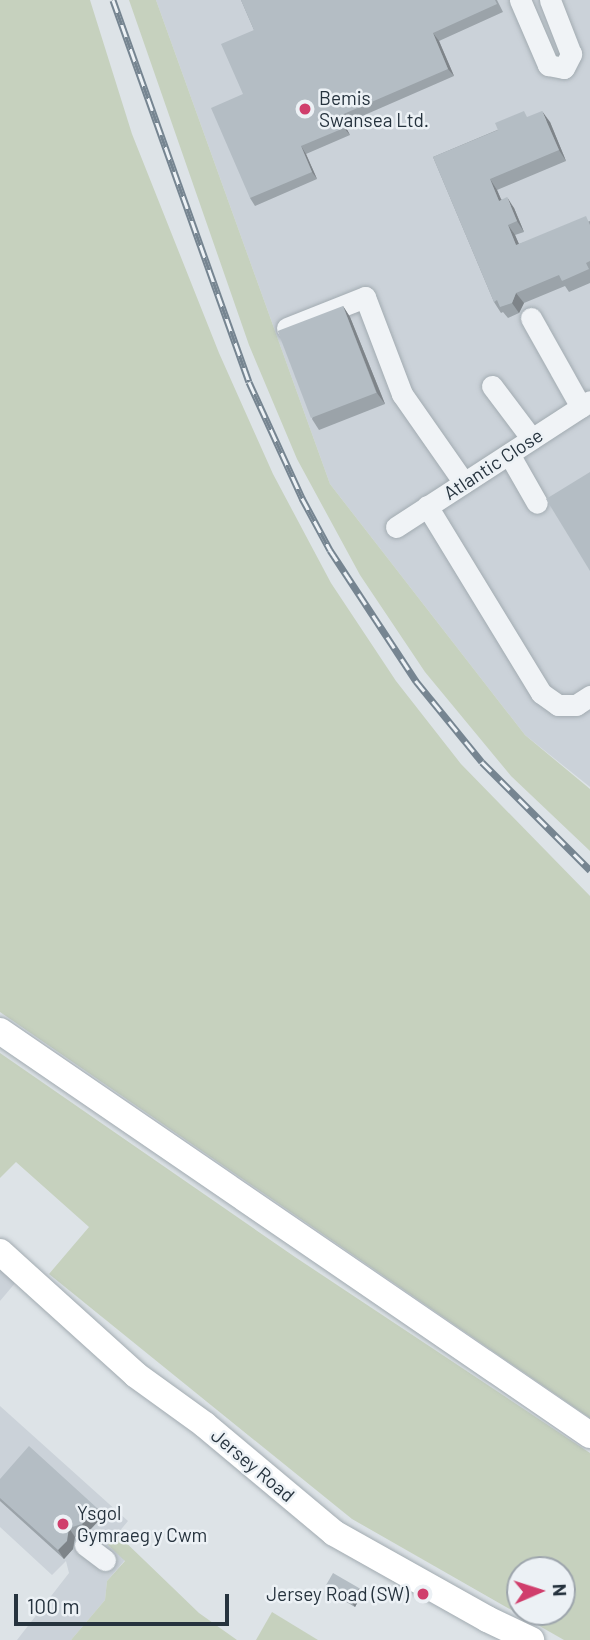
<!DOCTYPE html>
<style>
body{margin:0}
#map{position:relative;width:590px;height:1640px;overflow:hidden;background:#dde3e7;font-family:Barlow,sans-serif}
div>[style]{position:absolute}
.built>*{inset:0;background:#cbd2d9}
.green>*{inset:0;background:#c6d1be}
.roads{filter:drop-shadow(0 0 2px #a2abb1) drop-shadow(0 0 2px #a2abb1)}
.minor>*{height:21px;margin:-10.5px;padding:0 10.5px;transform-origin:10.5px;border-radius:10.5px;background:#f0f3f6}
.major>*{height:26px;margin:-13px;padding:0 13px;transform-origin:13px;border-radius:13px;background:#fff}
.rail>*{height:7px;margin-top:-3.5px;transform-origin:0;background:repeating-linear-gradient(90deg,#ecf1f5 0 13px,#768591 0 26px);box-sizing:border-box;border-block:2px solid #768591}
.wall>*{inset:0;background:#9ba3a9}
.shaded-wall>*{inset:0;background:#7e8489}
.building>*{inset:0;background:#b4bdc4;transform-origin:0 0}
.dots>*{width:19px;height:19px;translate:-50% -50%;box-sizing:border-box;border:4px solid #ecf1f5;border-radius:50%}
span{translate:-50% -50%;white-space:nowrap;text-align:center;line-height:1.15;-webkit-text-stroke:5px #ecf1f5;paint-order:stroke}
.poi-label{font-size:19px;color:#26333e}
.left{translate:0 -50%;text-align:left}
.right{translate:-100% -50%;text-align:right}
.street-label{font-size:19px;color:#26333e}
.north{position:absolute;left:506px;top:1556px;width:70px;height:70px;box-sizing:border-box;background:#ecf1f5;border:2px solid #9da5ac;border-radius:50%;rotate:87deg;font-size:19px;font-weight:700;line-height:28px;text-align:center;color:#26333e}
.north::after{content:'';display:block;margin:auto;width:24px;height:32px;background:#d03e6c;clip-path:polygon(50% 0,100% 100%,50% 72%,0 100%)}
.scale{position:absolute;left:14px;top:1594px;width:215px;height:32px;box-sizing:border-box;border:4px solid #26333e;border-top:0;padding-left:9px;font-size:21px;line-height:24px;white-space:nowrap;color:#26333e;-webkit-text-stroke:5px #ecf1f5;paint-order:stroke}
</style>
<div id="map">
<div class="built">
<div style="clip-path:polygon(156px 0,590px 0,590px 787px,525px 735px,330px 484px)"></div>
<div style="clip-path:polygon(0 1267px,16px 1282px,0 1301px)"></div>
<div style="clip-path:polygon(0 1406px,128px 1521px,108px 1545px,125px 1560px,107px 1581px,105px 1600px,71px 1640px,17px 1640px,69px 1573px,66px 1561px,52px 1575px,0 1527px)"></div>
</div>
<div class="green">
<div style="clip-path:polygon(0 0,90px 0,132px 134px,219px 353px,273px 474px,331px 583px,396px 681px,461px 764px,590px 896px,590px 1418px,0 1012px)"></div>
<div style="clip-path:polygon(129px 0,156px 0,330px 484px,525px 735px,590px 789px,590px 851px,511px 776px,425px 672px,360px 575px,297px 459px,249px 345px)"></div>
<div style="clip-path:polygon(evenodd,0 1053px,295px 1257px,590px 1453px,590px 1640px,564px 1640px,352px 1519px,49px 1274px,89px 1227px,16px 1162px,0 1178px,0 1053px,520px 1570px,562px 1570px,562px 1612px,520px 1612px,520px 1570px)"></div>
<div style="clip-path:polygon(117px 1534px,199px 1613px,237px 1640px,71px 1640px,105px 1600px,107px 1581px,125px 1561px,108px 1545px)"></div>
<div style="clip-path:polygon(272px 1612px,318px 1640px,256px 1640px)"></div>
</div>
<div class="roads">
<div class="minor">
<div style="left:520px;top:0;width:71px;rotate:66.7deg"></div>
<div style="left:548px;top:65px;width:16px;rotate:11deg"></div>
<div style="left:564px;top:68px;width:16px;rotate:-63deg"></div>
<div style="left:571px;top:54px;width:58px;rotate:-111.3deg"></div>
<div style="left:531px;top:318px;width:102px;rotate:60.7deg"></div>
<div style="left:287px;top:328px;width:84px;rotate:-21.7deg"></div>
<div style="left:365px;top:297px;width:104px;rotate:69.1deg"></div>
<div style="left:402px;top:394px;width:108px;rotate:55.1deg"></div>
<div style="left:492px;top:386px;width:66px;rotate:53deg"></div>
<div style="left:509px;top:454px;width:56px;rotate:60.3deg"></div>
<div style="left:427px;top:506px;width:219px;rotate:58.6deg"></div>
<div style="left:541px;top:693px;width:21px;rotate:35deg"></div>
<div style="left:558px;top:705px;width:18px"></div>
<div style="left:576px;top:705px;width:17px;rotate:-33deg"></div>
<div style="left:396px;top:527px;width:231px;rotate:-33deg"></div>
<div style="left:85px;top:1545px;width:25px;rotate:37deg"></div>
</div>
<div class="major">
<div style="left:0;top:1031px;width:715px;rotate:34.4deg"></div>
<div style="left:0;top:1252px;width:183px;rotate:42.1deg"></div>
<div style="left:136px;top:1375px;width:85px;rotate:35.9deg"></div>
<div style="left:205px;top:1425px;width:168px;rotate:39.9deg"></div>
<div style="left:334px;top:1533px;width:176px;rotate:29.3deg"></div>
<div style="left:487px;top:1619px;width:49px;rotate:25.5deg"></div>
</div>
</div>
<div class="rail">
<div style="left:113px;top:0;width:405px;rotate:70.4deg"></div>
<div style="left:249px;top:382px;width:128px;rotate:65.4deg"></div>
<div style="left:302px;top:498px;width:59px;rotate:61.7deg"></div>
<div style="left:330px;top:550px;width:157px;rotate:56.7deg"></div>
<div style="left:416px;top:681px;width:104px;rotate:50.8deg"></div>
<div style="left:482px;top:762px;width:153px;rotate:45deg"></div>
</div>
<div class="wall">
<div style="clip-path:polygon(241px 0,497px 0,503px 12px,439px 41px,454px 76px,344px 124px,350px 135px,306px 154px,317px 179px,255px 206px,250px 198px,243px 94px,254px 30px)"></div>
<div style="clip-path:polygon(528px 117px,550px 122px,566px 161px,497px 190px,501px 199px,514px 208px,524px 232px,515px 235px,519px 244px,590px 221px,590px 283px,569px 292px,565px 286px,524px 303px,519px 313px,508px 318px,503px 312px,501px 313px,494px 302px,433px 157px)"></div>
<div style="clip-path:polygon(343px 306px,350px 317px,385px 404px,319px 430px,312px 419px)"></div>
<div style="clip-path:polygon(0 1479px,103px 1516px,88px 1532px,75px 1537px,73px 1549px,64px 1559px,0 1501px)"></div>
<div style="clip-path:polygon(325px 1586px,362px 1594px,355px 1607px,329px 1592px)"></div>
</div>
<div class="shaded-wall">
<div style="clip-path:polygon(433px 33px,439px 41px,454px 76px,448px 69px)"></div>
<div style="clip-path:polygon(542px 111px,550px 122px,566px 161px,559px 150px)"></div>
<div style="clip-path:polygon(339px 116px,344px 124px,350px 135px,344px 128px)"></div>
<div style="clip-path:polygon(301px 146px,306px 154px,317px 179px,312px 172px)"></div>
<div style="clip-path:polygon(490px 179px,497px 190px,506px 211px,499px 201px)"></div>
<div style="clip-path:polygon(507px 197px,514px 208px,524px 232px,517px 221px)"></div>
<div style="clip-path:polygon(508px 225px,515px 235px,524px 256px,516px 245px)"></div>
<div style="clip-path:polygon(516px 293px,524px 303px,519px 313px,512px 303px)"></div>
<div style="clip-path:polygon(343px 306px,350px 317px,385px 404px,377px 393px)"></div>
<div style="clip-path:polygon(97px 1508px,103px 1516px,88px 1532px,82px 1524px)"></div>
<div style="clip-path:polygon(69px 1528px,75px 1537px,73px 1549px,64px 1559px,58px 1550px)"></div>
<div style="clip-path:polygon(359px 1588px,362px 1594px,355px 1607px,351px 1601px)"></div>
</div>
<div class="building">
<div style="clip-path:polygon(241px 0,495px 0,497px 4px,433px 33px,448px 69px,339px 116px,344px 128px,301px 146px,312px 172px,250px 198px,211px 108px,243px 94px,221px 44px,254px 30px)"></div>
<div style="clip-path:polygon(524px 111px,527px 117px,542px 111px,559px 150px,490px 179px,499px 201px,507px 197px,517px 221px,508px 225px,516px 245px,586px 216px,590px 225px,590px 261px,586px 263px,589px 269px,562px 281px,559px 275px,516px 293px,512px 303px,500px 307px,497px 300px,494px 302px,433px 157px,498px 130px,495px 123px)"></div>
<div style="left:343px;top:306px;width:93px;height:70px;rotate:69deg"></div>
<div style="clip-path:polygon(590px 472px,590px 571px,546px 499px)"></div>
<div style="clip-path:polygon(29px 1446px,97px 1508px,82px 1524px,69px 1528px,67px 1541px,58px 1550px,0 1498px,0 1479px)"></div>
<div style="left:333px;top:1573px;width:30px;height:15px;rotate:30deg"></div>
</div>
<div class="dots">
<div style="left:305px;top:109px;background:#d03e6c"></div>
<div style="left:63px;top:1524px;background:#d03e6c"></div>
<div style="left:423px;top:1594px;background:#d03e6c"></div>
</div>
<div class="poi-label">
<span class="left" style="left:319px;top:109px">Bemis<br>Swansea Ltd.</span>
<span class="left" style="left:77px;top:1524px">Ysgol<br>Gymraeg y Cwm</span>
<span class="right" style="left:409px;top:1594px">Jersey Road (SW)</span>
</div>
<div class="street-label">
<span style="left:493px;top:464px;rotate:-33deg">Atlantic Close</span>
<span style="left:253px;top:1465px;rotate:40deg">Jersey Road</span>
</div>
<div class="north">N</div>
<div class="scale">100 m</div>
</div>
